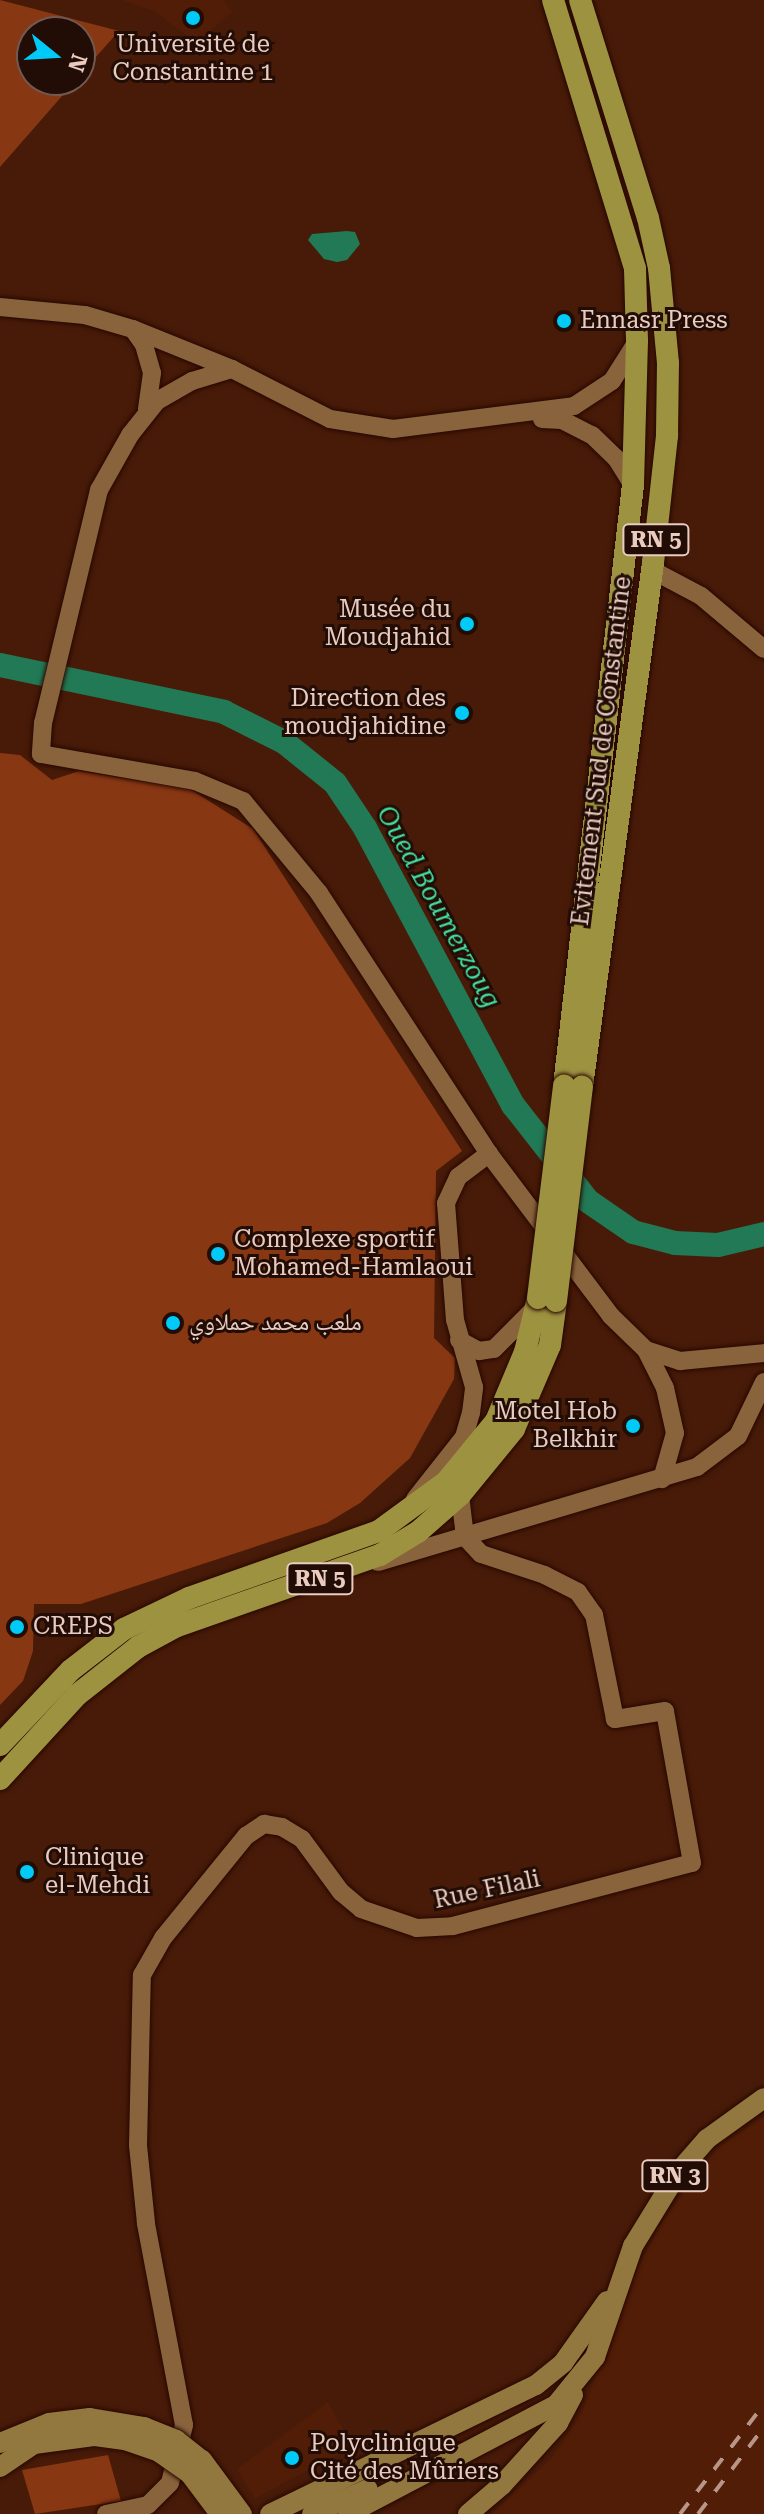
<!DOCTYPE html>
<meta charset="utf-8">
<style>
body{margin:0}
#map{position:relative;width:764px;height:2514px;overflow:hidden;background:#481b08;font-family:"Roboto Serif","Noto Naskh Arabic",serif}
div>[style]{position:absolute}
.built>*{inset:0;background:#511d06}
.green>*{inset:0;background:#883713}
.water>*{inset:0;background:#217955}
.river>*{height:24px;margin:-12px;padding:0 12px;transform-origin:12px;border-radius:12px;background:#217955}
.roads{filter:drop-shadow(0 0 2px #270700) drop-shadow(0 0 2px #270700)}
.secondary>*{height:18px;margin:-9px;padding:0 9px;transform-origin:9px;border-radius:9px;background:#89633c}
.primary>*{height:20px;margin:-10px;padding:0 10px;transform-origin:10px;border-radius:10px;background:#92773e}
.highway>*{height:22px;margin:-11px;padding:0 11px;transform-origin:11px;border-radius:11px;background:#9d9240}
.rail>*{height:4px;margin-top:-2px;transform-origin:0;background:repeating-linear-gradient(90deg,#b79587 0 14px,transparent 0 28px)}
.bridges{filter:drop-shadow(0 0 2px #270700) drop-shadow(0 0 2px #270700)}
.primary-bridge>*{height:20px;margin:-10px;padding:0 10px;transform-origin:10px;border-radius:10px;background:#92773e}
.highway-bridge>*{height:22px;margin:-11px;padding:0 11px;transform-origin:11px;border-radius:11px;background:#9d9240}
.dots>*{width:22px;height:22px;translate:-50% -50%;box-sizing:border-box;border:4px solid #210d06;border-radius:50%}
span{translate:-50% -50%;white-space:nowrap;text-align:center;line-height:1.15;-webkit-text-stroke:6px #210d06;paint-order:stroke}
.shield-label span{padding:2px 6px;background:#210d06;border:2px solid;border-radius:6px;-webkit-text-stroke-width:0}
.shield-label{font-size:22px;color:#e9cbc0;font-weight:700}
.poi-label{font-size:24px;color:#e9cbc0}
.left{translate:0 -50%;text-align:left}
.right{translate:-100% -50%;text-align:right}
.street-label{font-size:24px;color:#e9cbc0}
.water-label{font-size:26px;color:#42de9f;font-style:italic}
.north{position:absolute;left:16px;top:16px;width:80px;height:80px;box-sizing:border-box;background:#210d06;border:2px solid #715950;border-radius:50%;rotate:108deg;font-size:22px;font-weight:700;line-height:32px;text-align:center;color:#e9cbc0}
.north::after{content:'';display:block;margin:auto;width:28px;height:36px;background:#00cbf8;clip-path:polygon(50% 0,100% 100%,50% 72%,0 100%)}
</style>
<div id="map">
<div class="built">
<div style="clip-path:polygon(122px 0,224px 0,232px 12px,197px 43px,154px 11px)"></div>
<div style="clip-path:polygon(764px 2117px,764px 2514px,492px 2514px,553px 2456px,582px 2413px,635px 2273px,665px 2217px,718px 2148px)"></div>
<div style="clip-path:polygon(328px 2402px,353px 2447px,255px 2498px,237px 2469px)"></div>
</div>
<div class="green">
<div style="clip-path:polygon(0 0,119px 31px,80px 75px,80px 32px,32px 32px,32px 80px,76px 80px,0 167px)"></div>
<div style="clip-path:polygon(0 753px,20px 755px,52px 780px,79px 771px,190px 789px,253px 829px,462px 1151px,436px 1171px,434px 1338px,455px 1358px,454px 1379px,410px 1458px,360px 1503px,327px 1523px,81px 1604px,34px 1604px,33px 1651px,23px 1681px,0 1705px)"></div>
<div style="clip-path:polygon(108px 2455px,121px 2501px,35px 2514px,22px 2470px)"></div>
</div>
<div class="water">
<div style="clip-path:polygon(347px 231px,355px 232px,360px 244px,347px 260px,337px 262px,324px 259px,308px 240px,312px 234px)"></div>
</div>
<div class="river">
<div style="left:0;top:665px;width:229px;rotate:11.8deg"></div>
<div style="left:224px;top:712px;width:67px;rotate:26.6deg"></div>
<div style="left:284px;top:742px;width:65px;rotate:38.8deg"></div>
<div style="left:335px;top:783px;width:54px;rotate:56.3deg"></div>
<div style="left:365px;top:828px;width:314px;rotate:61.9deg"></div>
<div style="left:513px;top:1105px;width:122px;rotate:52deg"></div>
<div style="left:588px;top:1201px;width:55px;rotate:34.6deg"></div>
<div style="left:633px;top:1232px;width:43px;rotate:14.7deg"></div>
<div style="left:675px;top:1243px;width:43px;rotate:2.7deg"></div>
<div style="left:718px;top:1245px;width:47px;rotate:-13.4deg"></div>
</div>
<div class="roads">
<div class="secondary">
<div style="left:0;top:307px;width:85px;rotate:5.4deg"></div>
<div style="left:85px;top:315px;width:50px;rotate:16.3deg"></div>
<div style="left:133px;top:329px;width:107px;rotate:22deg"></div>
<div style="left:232px;top:369px;width:110px;rotate:27deg"></div>
<div style="left:330px;top:419px;width:64px;rotate:9deg"></div>
<div style="left:393px;top:429px;width:182px;rotate:-7.2deg"></div>
<div style="left:574px;top:406px;width:45px;rotate:-33.3deg"></div>
<div style="left:612px;top:381px;width:45px;rotate:-57.7deg"></div>
<div style="left:133px;top:329px;width:19px;rotate:55deg"></div>
<div style="left:144px;top:345px;width:29px;rotate:74deg"></div>
<div style="left:152px;top:373px;width:37px;rotate:98deg"></div>
<div style="left:232px;top:369px;width:42px;rotate:163.3deg"></div>
<div style="left:192px;top:381px;width:40px;rotate:150.3deg"></div>
<div style="left:157px;top:401px;width:43px;rotate:128.5deg"></div>
<div style="left:130px;top:435px;width:63px;rotate:119.4deg"></div>
<div style="left:99px;top:490px;width:240px;rotate:103.5deg"></div>
<div style="left:43px;top:723px;width:31px;rotate:94deg"></div>
<div style="left:41px;top:754px;width:156px;rotate:9.9deg"></div>
<div style="left:195px;top:781px;width:52px;rotate:22.6deg"></div>
<div style="left:243px;top:801px;width:119px;rotate:50.4deg"></div>
<div style="left:319px;top:893px;width:311px;rotate:56.9deg"></div>
<div style="left:489px;top:1154px;width:203px;rotate:53deg"></div>
<div style="left:611px;top:1316px;width:49px;rotate:44.2deg"></div>
<div style="left:646px;top:1350px;width:36px;rotate:18deg"></div>
<div style="left:680px;top:1361px;width:84px;rotate:-5.4deg"></div>
<div style="left:542px;top:419px;width:20px;rotate:3deg"></div>
<div style="left:562px;top:420px;width:34px;rotate:27deg"></div>
<div style="left:592px;top:435px;width:33px;rotate:44deg"></div>
<div style="left:616px;top:458px;width:32px;rotate:58deg"></div>
<div style="left:652px;top:570px;width:55px;rotate:28deg"></div>
<div style="left:701px;top:596px;width:82px;rotate:40.1deg"></div>
<div style="left:459px;top:1340px;width:23px;rotate:29deg"></div>
<div style="left:479px;top:1351px;width:15px;rotate:-8deg"></div>
<div style="left:494px;top:1349px;width:58px;rotate:-45deg"></div>
<div style="left:646px;top:1350px;width:42px;rotate:63.4deg"></div>
<div style="left:665px;top:1388px;width:46px;rotate:77.5deg"></div>
<div style="left:675px;top:1433px;width:48px;rotate:105.8deg"></div>
<div style="left:415px;top:1499px;width:79px;rotate:-51.7deg"></div>
<div style="left:464px;top:1437px;width:25px;rotate:-74deg"></div>
<div style="left:471px;top:1413px;width:26px;rotate:-83deg"></div>
<div style="left:474px;top:1387px;width:70px;rotate:-105.8deg"></div>
<div style="left:455px;top:1320px;width:117px;rotate:-94.4deg"></div>
<div style="left:446px;top:1203px;width:29px;rotate:-65deg"></div>
<div style="left:458px;top:1177px;width:39px;rotate:-37deg"></div>
<div style="left:378px;top:1562px;width:333px;rotate:-16.6deg"></div>
<div style="left:697px;top:1467px;width:51px;rotate:-37.1deg"></div>
<div style="left:738px;top:1436px;width:60px;rotate:-64.3deg"></div>
<div style="left:106px;top:2514px;width:43px;rotate:-12.1deg"></div>
<div style="left:148px;top:2505px;width:31px;rotate:-45deg"></div>
<div style="left:170px;top:2483px;width:60px;rotate:-76.4deg"></div>
<div style="left:184px;top:2425px;width:206px;rotate:-100.7deg"></div>
<div style="left:146px;top:2223px;width:78px;rotate:-95.9deg"></div>
<div style="left:138px;top:2145px;width:170px;rotate:-88.7deg"></div>
<div style="left:142px;top:1975px;width:43px;rotate:-60.4deg"></div>
<div style="left:163px;top:1938px;width:132px;rotate:-50.9deg"></div>
<div style="left:246px;top:1836px;width:22px;rotate:-34deg"></div>
<div style="left:264px;top:1824px;width:18px;rotate:9deg"></div>
<div style="left:282px;top:1827px;width:23px;rotate:31deg"></div>
<div style="left:302px;top:1839px;width:66px;rotate:53.7deg"></div>
<div style="left:341px;top:1892px;width:26px;rotate:40deg"></div>
<div style="left:361px;top:1909px;width:59px;rotate:18.7deg"></div>
<div style="left:417px;top:1928px;width:36px;rotate:-3deg"></div>
<div style="left:453px;top:1926px;width:247px;rotate:-14.8deg"></div>
<div style="left:692px;top:1863px;width:154px;rotate:-100.1deg"></div>
<div style="left:665px;top:1711px;width:51px;rotate:170.9deg"></div>
<div style="left:615px;top:1719px;width:106px;rotate:-101.4deg"></div>
<div style="left:594px;top:1615px;width:28px;rotate:-125deg"></div>
<div style="left:578px;top:1592px;width:37px;rotate:-153deg"></div>
<div style="left:545px;top:1575px;width:67px;rotate:-161.8deg"></div>
<div style="left:481px;top:1554px;width:23px;rotate:-133deg"></div>
<div style="left:465px;top:1537px;width:42px;rotate:-96.8deg"></div>
</div>
<div class="primary">
<div style="left:270px;top:2514px;width:296px;rotate:-25.9deg"></div>
<div style="left:536px;top:2385px;width:35px;rotate:-39deg"></div>
<div style="left:563px;top:2363px;width:76px;rotate:-54.6deg"></div>
<div style="left:312px;top:2514px;width:61px;rotate:-24.1deg"></div>
<div style="left:348px;top:2514px;width:235px;rotate:-27.7deg"></div>
<div style="left:556px;top:2405px;width:62px;rotate:-50.9deg"></div>
<div style="left:595px;top:2357px;width:117px;rotate:-71.1deg"></div>
<div style="left:633px;top:2246px;width:88px;rotate:-58.5deg"></div>
<div style="left:679px;top:2171px;width:43px;rotate:-48.8deg"></div>
<div style="left:707px;top:2139px;width:70px;rotate:-35.7deg"></div>
<div style="left:468px;top:2514px;width:45px;rotate:-40.5deg"></div>
<div style="left:502px;top:2485px;width:84px;rotate:-47.9deg"></div>
<div style="left:558px;top:2423px;width:32px;rotate:-62deg"></div>
</div>
<div class="highway">
<div style="left:553px;top:0;width:281px;rotate:73deg"></div>
<div style="left:635px;top:269px;width:72px;rotate:88.4deg"></div>
<div style="left:637px;top:341px;width:144px;rotate:91.6deg"></div>
<div style="left:633px;top:485px;width:605px;rotate:96.55deg"></div>
<div style="left:580px;top:0;width:228px;rotate:72.7deg"></div>
<div style="left:648px;top:218px;width:51px;rotate:77.6deg"></div>
<div style="left:659px;top:268px;width:95px;rotate:84.6deg"></div>
<div style="left:668px;top:363px;width:73px;rotate:90.8deg"></div>
<div style="left:667px;top:436px;width:128px;rotate:96.3deg"></div>
<div style="left:653px;top:563px;width:529px;rotate:97.72deg"></div>
<div style="left:0;top:1745px;width:103px;rotate:-46.6deg"></div>
<div style="left:71px;top:1670px;width:67px;rotate:-37.7deg"></div>
<div style="left:124px;top:1629px;width:72px;rotate:-25.5deg"></div>
<div style="left:189px;top:1598px;width:201px;rotate:-19.4deg"></div>
<div style="left:379px;top:1531px;width:83px;rotate:-36.2deg"></div>
<div style="left:446px;top:1482px;width:79px;rotate:-50.7deg"></div>
<div style="left:496px;top:1421px;width:75px;rotate:-67.2deg"></div>
<div style="left:525px;top:1352px;width:56px;rotate:-76.5deg"></div>
<div style="left:0;top:1779px;width:114px;rotate:-47.5deg"></div>
<div style="left:77px;top:1695px;width:78px;rotate:-38.2deg"></div>
<div style="left:138px;top:1647px;width:44px;rotate:-28.3deg"></div>
<div style="left:177px;top:1626px;width:215px;rotate:-19.3deg"></div>
<div style="left:380px;top:1555px;width:44px;rotate:-31.2deg"></div>
<div style="left:418px;top:1532px;width:56px;rotate:-41.4deg"></div>
<div style="left:460px;top:1495px;width:85px;rotate:-50.7deg"></div>
<div style="left:514px;top:1429px;width:91px;rotate:-66.8deg"></div>
<div style="left:550px;top:1345px;width:44px;rotate:-82.2deg"></div>
</div>
</div>
<div class="rail">
<div style="left:680px;top:2514px;width:138px;rotate:-52.6deg"></div>
<div style="left:698px;top:2514px;width:109px;rotate:-52.8deg"></div>
</div>
<div class="bridges">
<div class="primary-bridge">
<div style="left:0;top:2443px;width:53px;rotate:-22.2deg"></div>
<div style="left:49px;top:2423px;width:41px;rotate:-7deg"></div>
<div style="left:90px;top:2418px;width:55px;rotate:9.5deg"></div>
<div style="left:144px;top:2427px;width:35px;rotate:22deg"></div>
<div style="left:176px;top:2440px;width:33px;rotate:38deg"></div>
<div style="left:202px;top:2460px;width:67px;rotate:53.5deg"></div>
<div style="left:0;top:2467px;width:41px;rotate:-34.1deg"></div>
<div style="left:34px;top:2444px;width:62px;rotate:-7.5deg"></div>
<div style="left:95px;top:2436px;width:30px;rotate:8deg"></div>
<div style="left:125px;top:2440px;width:36px;rotate:19deg"></div>
<div style="left:159px;top:2452px;width:38px;rotate:35deg"></div>
<div style="left:190px;top:2474px;width:50px;rotate:53.1deg"></div>
</div>
<div class="highway-bridge">
<div style="left:538px;top:1298px;width:214px;rotate:-83deg"></div>
<div style="left:556px;top:1301px;width:216px;rotate:-83.1deg"></div>
</div>
</div>
<div class="dots">
<div style="left:193px;top:18px;background:#00cbf8"></div>
<div style="left:564px;top:321px;background:#00cbf8"></div>
<div style="left:467px;top:624px;background:#00cbf8"></div>
<div style="left:462px;top:713px;background:#00cbf8"></div>
<div style="left:218px;top:1254px;background:#00cbf8"></div>
<div style="left:173px;top:1323px;background:#00cbf8"></div>
<div style="left:633px;top:1426px;background:#00cbf8"></div>
<div style="left:17px;top:1627px;background:#00cbf8"></div>
<div style="left:27px;top:1872px;background:#00cbf8"></div>
<div style="left:292px;top:2458px;background:#00cbf8"></div>
</div>
<div class="shield-label">
<span style="left:656px;top:540px">RN 5</span>
<span style="left:320px;top:1579px">RN 5</span>
<span style="left:675px;top:2176px">RN 3</span>
</div>
<div class="poi-label">
<span style="left:193px;top:59px">Université de<br>Constantine 1</span>
<span class="left" style="left:580px;top:321px">Ennasr Press</span>
<span class="right" style="left:451px;top:624px">Musée du<br>Moudjahid</span>
<span class="right" style="left:446px;top:713px">Direction des<br>moudjahidine</span>
<span class="left" style="left:234px;top:1254px">Complexe sportif<br>Mohamed-Hamlaoui</span>
<span class="left" style="left:189px;top:1323px">ملعب محمد حملاوي</span>
<span class="right" style="left:617px;top:1426px">Motel Hob<br>Belkhir</span>
<span class="left" style="left:33px;top:1627px">CREPS</span>
<span class="left" style="left:45px;top:1872px">Clinique<br>el-Mehdi</span>
<span class="left" style="left:310px;top:2458px">Polyclinique<br>Cité des Mûriers</span>
</div>
<div class="street-label">
<span style="left:602px;top:751px;rotate:-83deg">Evitement Sud de Constantine</span>
<span style="left:487px;top:1890px;rotate:-12deg">Rue Filali</span>
</div>
<div class="water-label">
<span style="left:438px;top:907px;rotate:61deg">Oued Boumerzoug</span>
</div>
<div class="north">N</div>
</div>
